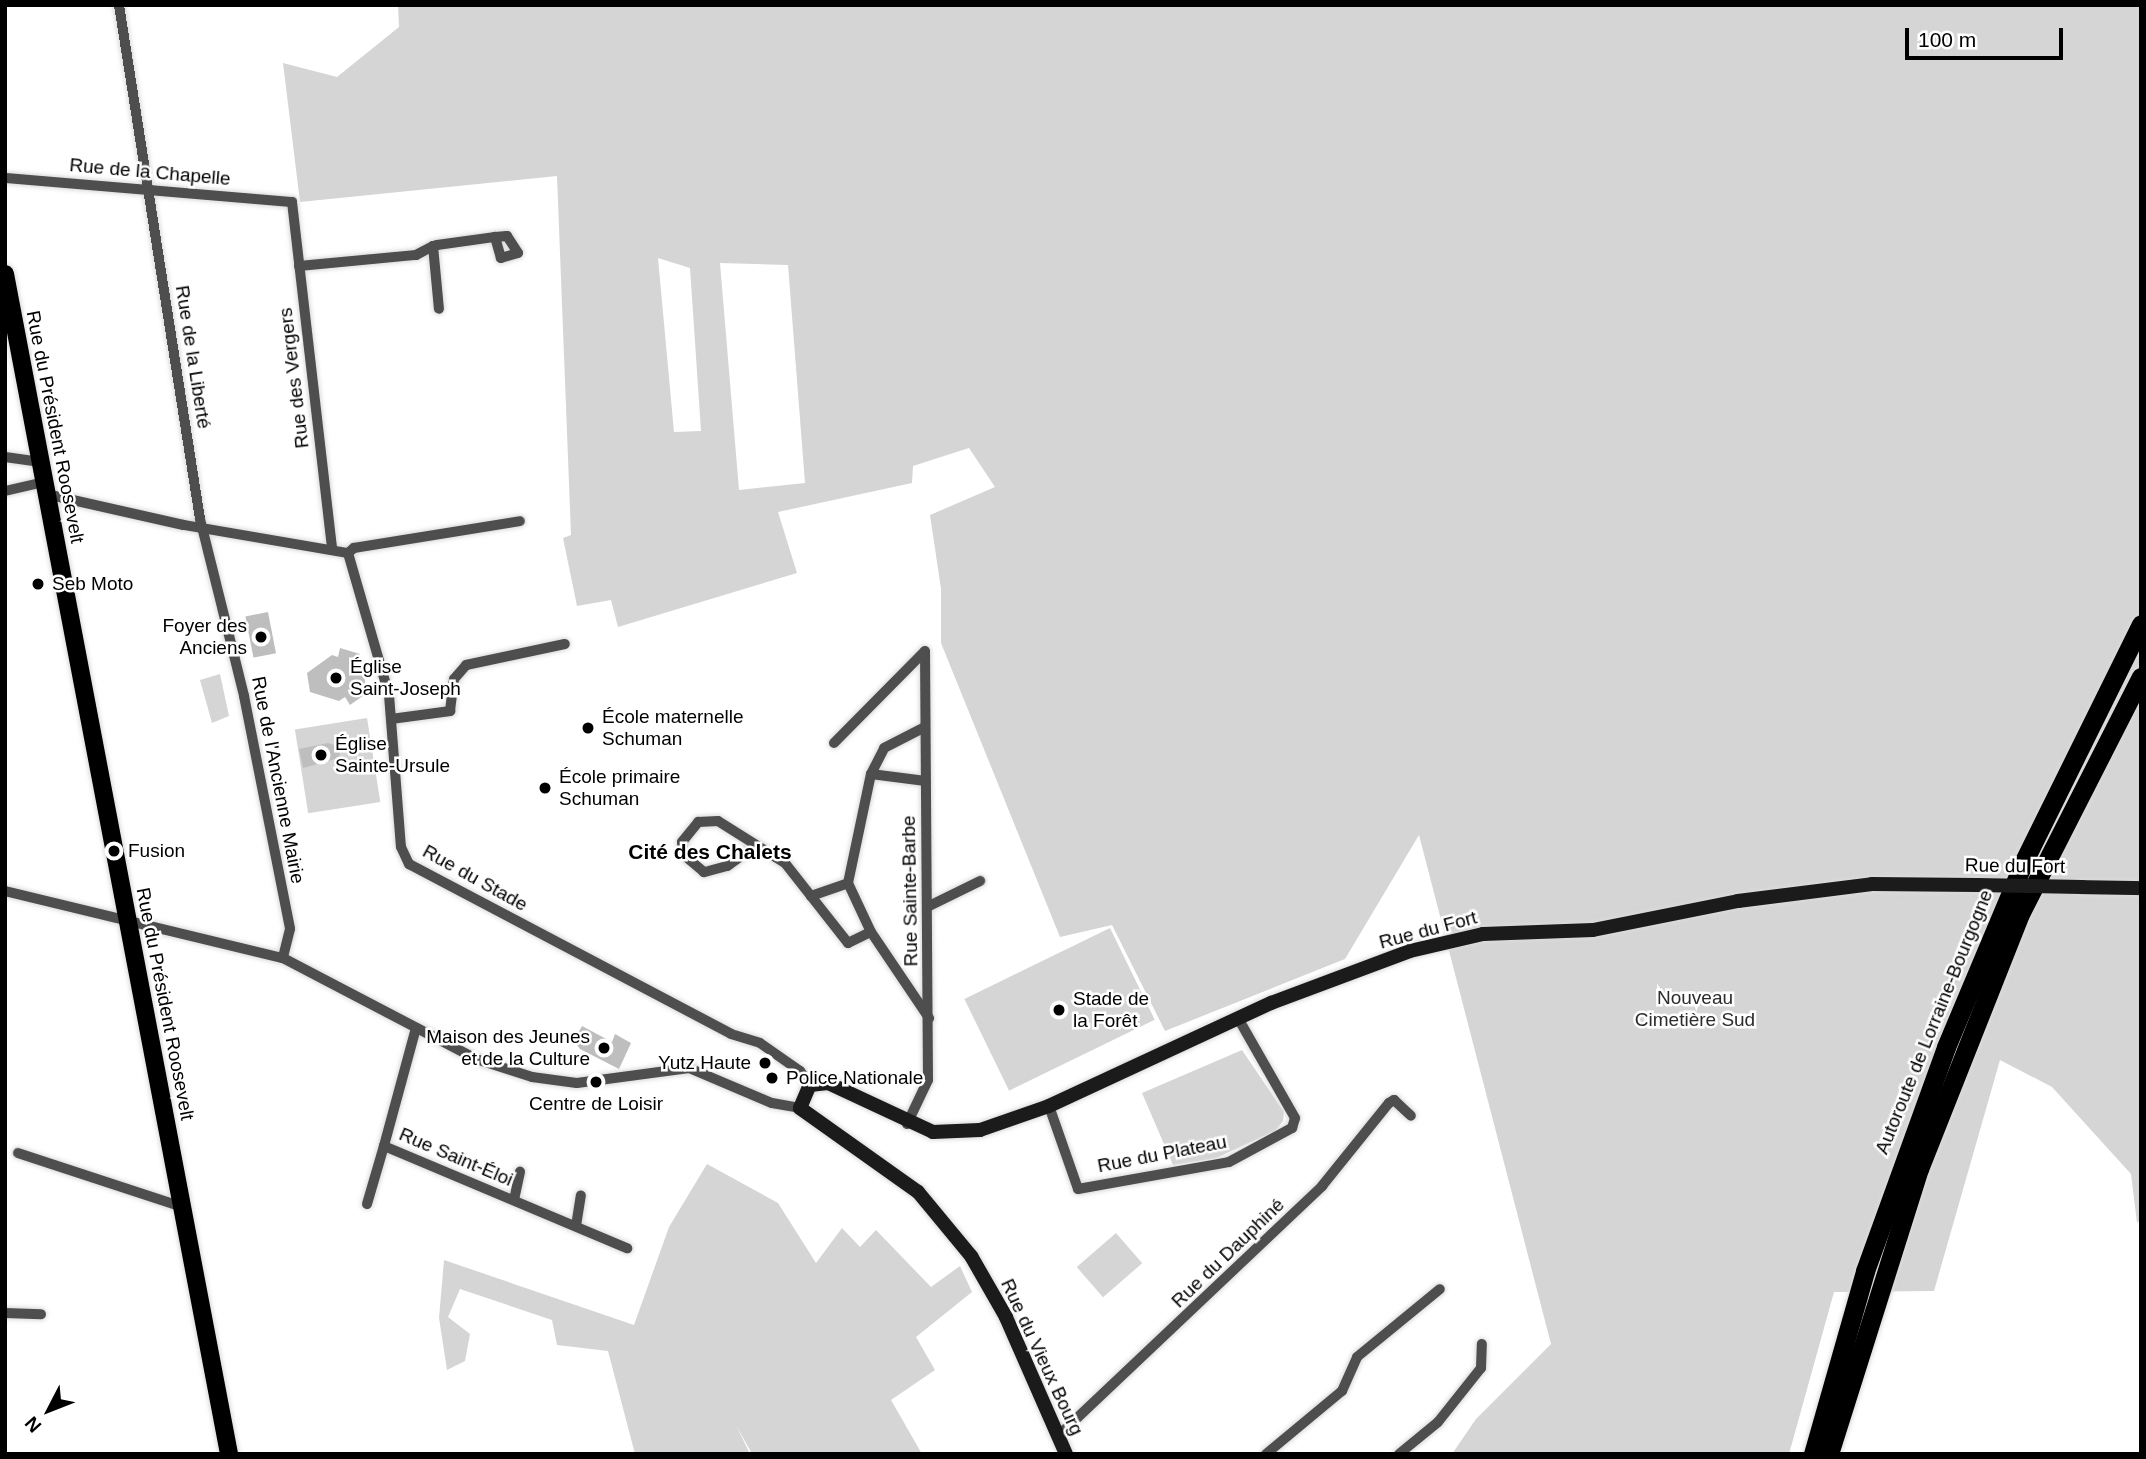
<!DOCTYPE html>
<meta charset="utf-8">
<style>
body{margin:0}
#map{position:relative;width:2146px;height:1459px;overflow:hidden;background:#fff;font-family:Arial,sans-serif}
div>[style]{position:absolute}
.green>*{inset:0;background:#d5d5d5;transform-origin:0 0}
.building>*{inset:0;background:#bebebe;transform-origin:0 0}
.roads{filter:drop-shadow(0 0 2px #dbdbdb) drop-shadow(0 0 2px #dbdbdb)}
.street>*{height:10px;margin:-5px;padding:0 5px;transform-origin:5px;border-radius:5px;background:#4e4e4e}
.secondary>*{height:14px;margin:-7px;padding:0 7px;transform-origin:7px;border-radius:7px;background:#1b1b1b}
.primary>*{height:18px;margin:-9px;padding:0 9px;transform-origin:9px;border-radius:9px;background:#000}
.highway>*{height:19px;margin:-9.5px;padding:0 9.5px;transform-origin:9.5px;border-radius:9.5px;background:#000}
.secondary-bridge>*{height:14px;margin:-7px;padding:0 7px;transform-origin:7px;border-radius:7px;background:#1b1b1b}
.dots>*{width:19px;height:19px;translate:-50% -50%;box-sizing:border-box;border:4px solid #fff;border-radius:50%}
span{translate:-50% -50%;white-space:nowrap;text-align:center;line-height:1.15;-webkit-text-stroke:5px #fff;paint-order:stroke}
.street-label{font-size:19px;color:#000}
.poi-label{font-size:19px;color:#000}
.left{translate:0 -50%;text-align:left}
.right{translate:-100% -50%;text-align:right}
.park-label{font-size:19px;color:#2c2c2c}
.neighbourhood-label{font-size:21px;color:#000;font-weight:700}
.frame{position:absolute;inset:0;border:7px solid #000;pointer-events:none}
.north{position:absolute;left:14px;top:1375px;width:70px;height:70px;-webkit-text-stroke:5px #fff;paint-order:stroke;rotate:228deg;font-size:19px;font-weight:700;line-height:28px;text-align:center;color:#000}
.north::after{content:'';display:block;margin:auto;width:24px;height:32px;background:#000;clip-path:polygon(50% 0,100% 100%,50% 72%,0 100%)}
.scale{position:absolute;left:1905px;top:28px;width:158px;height:32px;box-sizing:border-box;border:4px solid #000;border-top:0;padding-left:9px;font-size:21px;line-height:24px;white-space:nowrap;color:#000;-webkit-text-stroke:5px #fff;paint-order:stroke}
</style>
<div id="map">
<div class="green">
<div style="clip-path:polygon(evenodd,398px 5px,2141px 5px,2141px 1219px,2137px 1223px,2131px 1174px,2052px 1087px,2000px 1060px,1934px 1291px,1834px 1292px,1789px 1454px,1452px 1454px,1476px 1419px,1551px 1344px,1419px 835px,1345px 959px,1165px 1031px,1112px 925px,1060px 937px,941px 643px,941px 589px,930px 515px,995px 487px,969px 448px,913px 466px,912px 483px,778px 512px,797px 573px,618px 627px,611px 600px,577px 606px,563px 538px,571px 535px,557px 176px,300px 202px,283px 63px,337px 77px,399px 27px,398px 5px,658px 258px,690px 268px,701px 431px,674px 432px,658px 258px,398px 5px,720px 263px,788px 265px,805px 483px,739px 490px,720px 263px)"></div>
<div style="clip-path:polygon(220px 674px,229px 716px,212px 723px,200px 680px)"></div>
<div style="left:367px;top:718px;width:85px;height:73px;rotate:81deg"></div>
<div style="left:1110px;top:928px;width:102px;height:162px;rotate:64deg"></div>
<div style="clip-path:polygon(1242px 1050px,1284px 1112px,1283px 1121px,1275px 1131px,1216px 1158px,1173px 1165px,1142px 1093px)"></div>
<div style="clip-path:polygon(707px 1164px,778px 1203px,816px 1263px,842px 1228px,860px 1247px,876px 1230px,931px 1287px,960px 1266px,972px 1292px,916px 1337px,935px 1370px,891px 1400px,922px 1454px,752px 1454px,736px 1425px,750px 1454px,635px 1454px,608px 1351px,557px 1345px,552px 1320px,460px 1289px,448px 1317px,470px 1334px,465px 1361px,447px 1370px,439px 1318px,444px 1260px,634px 1325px,669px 1227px)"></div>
<div style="left:1116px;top:1233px;width:40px;height:52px;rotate:49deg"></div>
</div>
<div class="building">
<div style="left:268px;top:612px;width:42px;height:23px;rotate:79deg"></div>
<div style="clip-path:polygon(340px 648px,360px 654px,367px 693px,350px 705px,345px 697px,339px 701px,310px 692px,307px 673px,332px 655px,338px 657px)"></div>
<div style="clip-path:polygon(328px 743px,341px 747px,339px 758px,303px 768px,299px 749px)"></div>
<div style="clip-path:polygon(582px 1026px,612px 1042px,615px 1034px,631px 1043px,619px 1069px,580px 1049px,574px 1041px)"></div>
</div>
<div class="roads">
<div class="street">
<div style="left:119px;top:5px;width:520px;rotate:81.04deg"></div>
<div style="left:200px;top:519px;width:182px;rotate:76deg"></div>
<div style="left:244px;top:696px;width:237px;rotate:78.8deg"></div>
<div style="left:290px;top:929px;width:30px;rotate:104deg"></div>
<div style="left:5px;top:178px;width:288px;rotate:4.8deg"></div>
<div style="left:292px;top:202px;width:350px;rotate:83.4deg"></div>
<div style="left:433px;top:246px;width:4px;rotate:-14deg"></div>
<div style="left:437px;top:245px;width:59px;rotate:-7.9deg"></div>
<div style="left:495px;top:237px;width:12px;rotate:-5deg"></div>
<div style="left:507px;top:236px;width:20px;rotate:57deg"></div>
<div style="left:518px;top:253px;width:18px;rotate:164deg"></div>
<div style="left:501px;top:258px;width:22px;rotate:-106deg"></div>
<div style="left:299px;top:266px;width:118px;rotate:-5.4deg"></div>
<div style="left:416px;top:255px;width:19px;rotate:-28deg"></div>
<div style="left:433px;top:246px;width:63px;rotate:84.6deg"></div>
<div style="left:5px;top:457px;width:36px;rotate:8deg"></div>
<div style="left:5px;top:491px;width:40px;rotate:-13deg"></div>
<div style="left:46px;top:494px;width:141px;rotate:12.7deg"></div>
<div style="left:184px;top:525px;width:166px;rotate:9.7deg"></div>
<div style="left:348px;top:553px;width:148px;rotate:73.9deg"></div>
<div style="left:389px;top:695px;width:152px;rotate:85.5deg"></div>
<div style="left:401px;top:847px;width:19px;rotate:65deg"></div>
<div style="left:409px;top:864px;width:364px;rotate:27.8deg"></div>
<div style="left:731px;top:1034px;width:30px;rotate:17deg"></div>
<div style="left:760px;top:1043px;width:49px;rotate:35deg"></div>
<div style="left:800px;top:1071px;width:17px;rotate:54deg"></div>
<div style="left:348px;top:553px;width:8px;rotate:-40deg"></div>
<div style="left:354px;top:548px;width:168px;rotate:-9.2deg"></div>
<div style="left:391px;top:719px;width:60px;rotate:-7.7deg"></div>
<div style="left:450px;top:711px;width:32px;rotate:-83deg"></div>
<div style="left:454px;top:679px;width:18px;rotate:-49deg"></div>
<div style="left:466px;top:665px;width:101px;rotate:-12deg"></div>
<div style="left:834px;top:743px;width:129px;rotate:-45.3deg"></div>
<div style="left:871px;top:774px;width:29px;rotate:-63deg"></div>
<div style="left:884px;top:748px;width:46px;rotate:-27.1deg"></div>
<div style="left:755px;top:846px;width:34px;rotate:144deg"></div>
<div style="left:727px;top:866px;width:24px;rotate:165deg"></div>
<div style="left:704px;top:872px;width:26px;rotate:-140deg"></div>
<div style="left:684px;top:855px;width:13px;rotate:-99deg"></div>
<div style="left:682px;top:842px;width:26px;rotate:-51deg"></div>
<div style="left:698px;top:822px;width:20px;rotate:-3deg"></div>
<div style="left:718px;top:821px;width:79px;rotate:32.1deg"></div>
<div style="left:785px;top:863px;width:42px;rotate:51.8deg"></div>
<div style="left:811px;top:896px;width:39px;rotate:-19deg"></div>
<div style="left:848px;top:883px;width:54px;rotate:64.9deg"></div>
<div style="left:871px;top:932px;width:104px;rotate:56deg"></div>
<div style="left:848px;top:883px;width:111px;rotate:-78.1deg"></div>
<div style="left:871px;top:774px;width:55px;rotate:7.3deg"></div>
<div style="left:5px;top:891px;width:286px;rotate:13.6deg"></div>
<div style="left:283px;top:958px;width:218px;rotate:27.6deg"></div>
<div style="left:476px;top:1059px;width:59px;rotate:17.8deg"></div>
<div style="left:532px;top:1077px;width:45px;rotate:7.6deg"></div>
<div style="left:577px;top:1083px;width:113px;rotate:-7.6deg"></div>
<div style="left:689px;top:1068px;width:90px;rotate:22.9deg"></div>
<div style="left:772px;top:1103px;width:28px;rotate:10deg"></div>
<div style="left:811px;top:896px;width:60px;rotate:51.8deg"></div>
<div style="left:848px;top:943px;width:25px;rotate:-26deg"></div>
<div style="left:929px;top:906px;width:57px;rotate:-26.1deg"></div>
<div style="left:416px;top:1028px;width:122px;rotate:105.2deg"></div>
<div style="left:384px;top:1146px;width:264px;rotate:22.8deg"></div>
<div style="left:1049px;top:1106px;width:88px;rotate:70.7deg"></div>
<div style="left:1078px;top:1189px;width:153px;rotate:-10.1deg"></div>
<div style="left:1229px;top:1162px;width:72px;rotate:-28.4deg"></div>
<div style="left:1292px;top:1128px;width:10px;rotate:-73deg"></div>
<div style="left:1295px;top:1118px;width:115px;rotate:-119.7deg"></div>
<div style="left:907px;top:1124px;width:49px;rotate:-64.5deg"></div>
<div style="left:928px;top:1080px;width:429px;rotate:-90.4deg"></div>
<div style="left:18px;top:1153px;width:173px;rotate:18.2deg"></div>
<div style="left:514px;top:1200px;width:29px;rotate:-78deg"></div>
<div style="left:367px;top:1204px;width:60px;rotate:-73.7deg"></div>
<div style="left:576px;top:1226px;width:31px;rotate:-81deg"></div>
<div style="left:5px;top:1313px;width:36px;rotate:2deg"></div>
<div style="left:1058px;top:1436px;width:364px;rotate:-43.4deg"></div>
<div style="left:1322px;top:1186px;width:107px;rotate:-51.1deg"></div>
<div style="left:1389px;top:1103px;width:6px;rotate:-31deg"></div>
<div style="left:1394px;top:1100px;width:23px;rotate:43deg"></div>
<div style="left:1266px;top:1454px;width:99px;rotate:-39.7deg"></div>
<div style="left:1342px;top:1391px;width:37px;rotate:-66deg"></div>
<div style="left:1357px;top:1357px;width:107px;rotate:-39.3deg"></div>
<div style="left:1399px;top:1454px;width:50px;rotate:-39.4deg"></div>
<div style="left:1438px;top:1422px;width:69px;rotate:-51.5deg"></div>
<div style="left:1481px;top:1368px;width:24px;rotate:-88deg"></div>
</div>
<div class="secondary">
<div style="left:2082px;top:887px;width:59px;rotate:1deg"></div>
<div style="left:1066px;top:1454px;width:150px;rotate:-113.7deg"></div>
<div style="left:1006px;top:1317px;width:70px;rotate:-119.8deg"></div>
<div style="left:971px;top:1256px;width:83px;rotate:-129.6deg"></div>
<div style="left:918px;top:1192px;width:145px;rotate:-144.6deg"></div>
<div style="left:800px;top:1108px;width:25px;rotate:-67deg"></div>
<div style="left:810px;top:1085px;width:18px;rotate:-6deg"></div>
<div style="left:828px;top:1083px;width:116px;rotate:25deg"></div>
<div style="left:933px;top:1132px;width:47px;rotate:-2.4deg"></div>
<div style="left:980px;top:1130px;width:73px;rotate:-19.2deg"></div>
<div style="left:1049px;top:1106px;width:245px;rotate:-24.9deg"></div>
<div style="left:1271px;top:1003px;width:148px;rotate:-20.5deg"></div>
<div style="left:1410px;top:951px;width:75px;rotate:-13.1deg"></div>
<div style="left:1483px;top:934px;width:110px;rotate:-2.1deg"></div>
<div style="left:1593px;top:930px;width:148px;rotate:-11.3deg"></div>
<div style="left:1738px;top:901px;width:135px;rotate:-7.2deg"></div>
<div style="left:1872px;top:884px;width:105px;rotate:0.5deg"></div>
</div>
<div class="primary">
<div style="left:5px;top:274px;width:1201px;rotate:79.25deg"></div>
</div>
<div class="highway">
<div style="left:1813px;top:1454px;width:190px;rotate:-74.1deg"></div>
<div style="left:1865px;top:1271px;width:238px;rotate:-70.1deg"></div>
<div style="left:1946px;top:1047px;width:202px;rotate:-67.2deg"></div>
<div style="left:2024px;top:861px;width:264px;rotate:-63.7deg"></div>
<div style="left:1829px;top:1454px;width:299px;rotate:-72.5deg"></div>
<div style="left:1919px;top:1169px;width:274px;rotate:-68.4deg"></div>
<div style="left:2020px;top:914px;width:266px;rotate:-63deg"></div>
</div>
</div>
<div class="secondary-bridge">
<div style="left:1977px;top:885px;width:105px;rotate:1.1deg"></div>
</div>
<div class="dots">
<div style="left:38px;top:584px;background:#000"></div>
<div style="left:261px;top:637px;background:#000"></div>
<div style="left:336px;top:678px;background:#000"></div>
<div style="left:588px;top:728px;background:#000"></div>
<div style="left:321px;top:755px;background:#000"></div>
<div style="left:545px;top:788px;background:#000"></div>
<div style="left:114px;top:851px;background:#000"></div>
<div style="left:1059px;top:1010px;background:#000"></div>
<div style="left:604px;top:1048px;background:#000"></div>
<div style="left:765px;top:1063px;background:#000"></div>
<div style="left:772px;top:1078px;background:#000"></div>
<div style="left:596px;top:1082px;background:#000"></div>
</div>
<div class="street-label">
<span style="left:150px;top:172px;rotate:5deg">Rue de la Chapelle</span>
<span style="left:193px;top:357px;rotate:81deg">Rue de la Liberté</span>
<span style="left:294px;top:378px;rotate:-97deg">Rue des Vergers</span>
<span style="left:55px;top:427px;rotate:79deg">Rue du Président Roosevelt</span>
<span style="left:278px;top:780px;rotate:79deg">Rue de l'Ancienne Mairie</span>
<span style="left:2015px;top:866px;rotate:1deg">Rue du Fort</span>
<span style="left:475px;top:878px;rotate:29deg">Rue du Stade</span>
<span style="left:910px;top:891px;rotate:-91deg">Rue Sainte-Barbe</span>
<span style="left:1428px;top:930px;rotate:-15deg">Rue du Fort</span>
<span style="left:165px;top:1004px;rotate:79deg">Rue du Président Roosevelt</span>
<span style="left:1934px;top:1022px;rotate:-68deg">Autoroute de Lorraine-Bourgogne</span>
<span style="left:1162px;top:1154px;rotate:-11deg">Rue du Plateau</span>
<span style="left:456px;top:1157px;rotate:23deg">Rue Saint-Éloi</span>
<span style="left:1228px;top:1253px;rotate:-44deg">Rue du Dauphiné</span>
<span style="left:1042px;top:1357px;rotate:65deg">Rue du Vieux Bourg</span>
</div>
<div class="poi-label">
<span class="left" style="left:52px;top:584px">Seb Moto</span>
<span class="right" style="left:247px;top:637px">Foyer des<br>Anciens</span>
<span class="left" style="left:350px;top:678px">Église<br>Saint-Joseph</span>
<span class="left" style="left:602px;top:728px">École maternelle<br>Schuman</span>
<span class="left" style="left:335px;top:755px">Église<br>Sainte-Ursule</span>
<span class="left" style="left:559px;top:788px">École primaire<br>Schuman</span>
<span class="left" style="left:128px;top:851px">Fusion</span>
<span class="left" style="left:1073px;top:1010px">Stade de<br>la Forêt</span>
<span class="right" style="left:590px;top:1048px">Maison des Jeunes<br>et de la Culture</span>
<span class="right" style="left:751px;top:1063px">Yutz Haute</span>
<span class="left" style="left:786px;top:1078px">Police Nationale</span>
<span style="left:596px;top:1104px">Centre de Loisir</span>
</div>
<div class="park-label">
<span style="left:1695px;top:1009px">Nouveau<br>Cimetière Sud</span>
</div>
<div class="neighbourhood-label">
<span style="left:710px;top:852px">Cité des Chalets</span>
</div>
<div class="frame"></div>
<div class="north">N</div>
<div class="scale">100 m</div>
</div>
